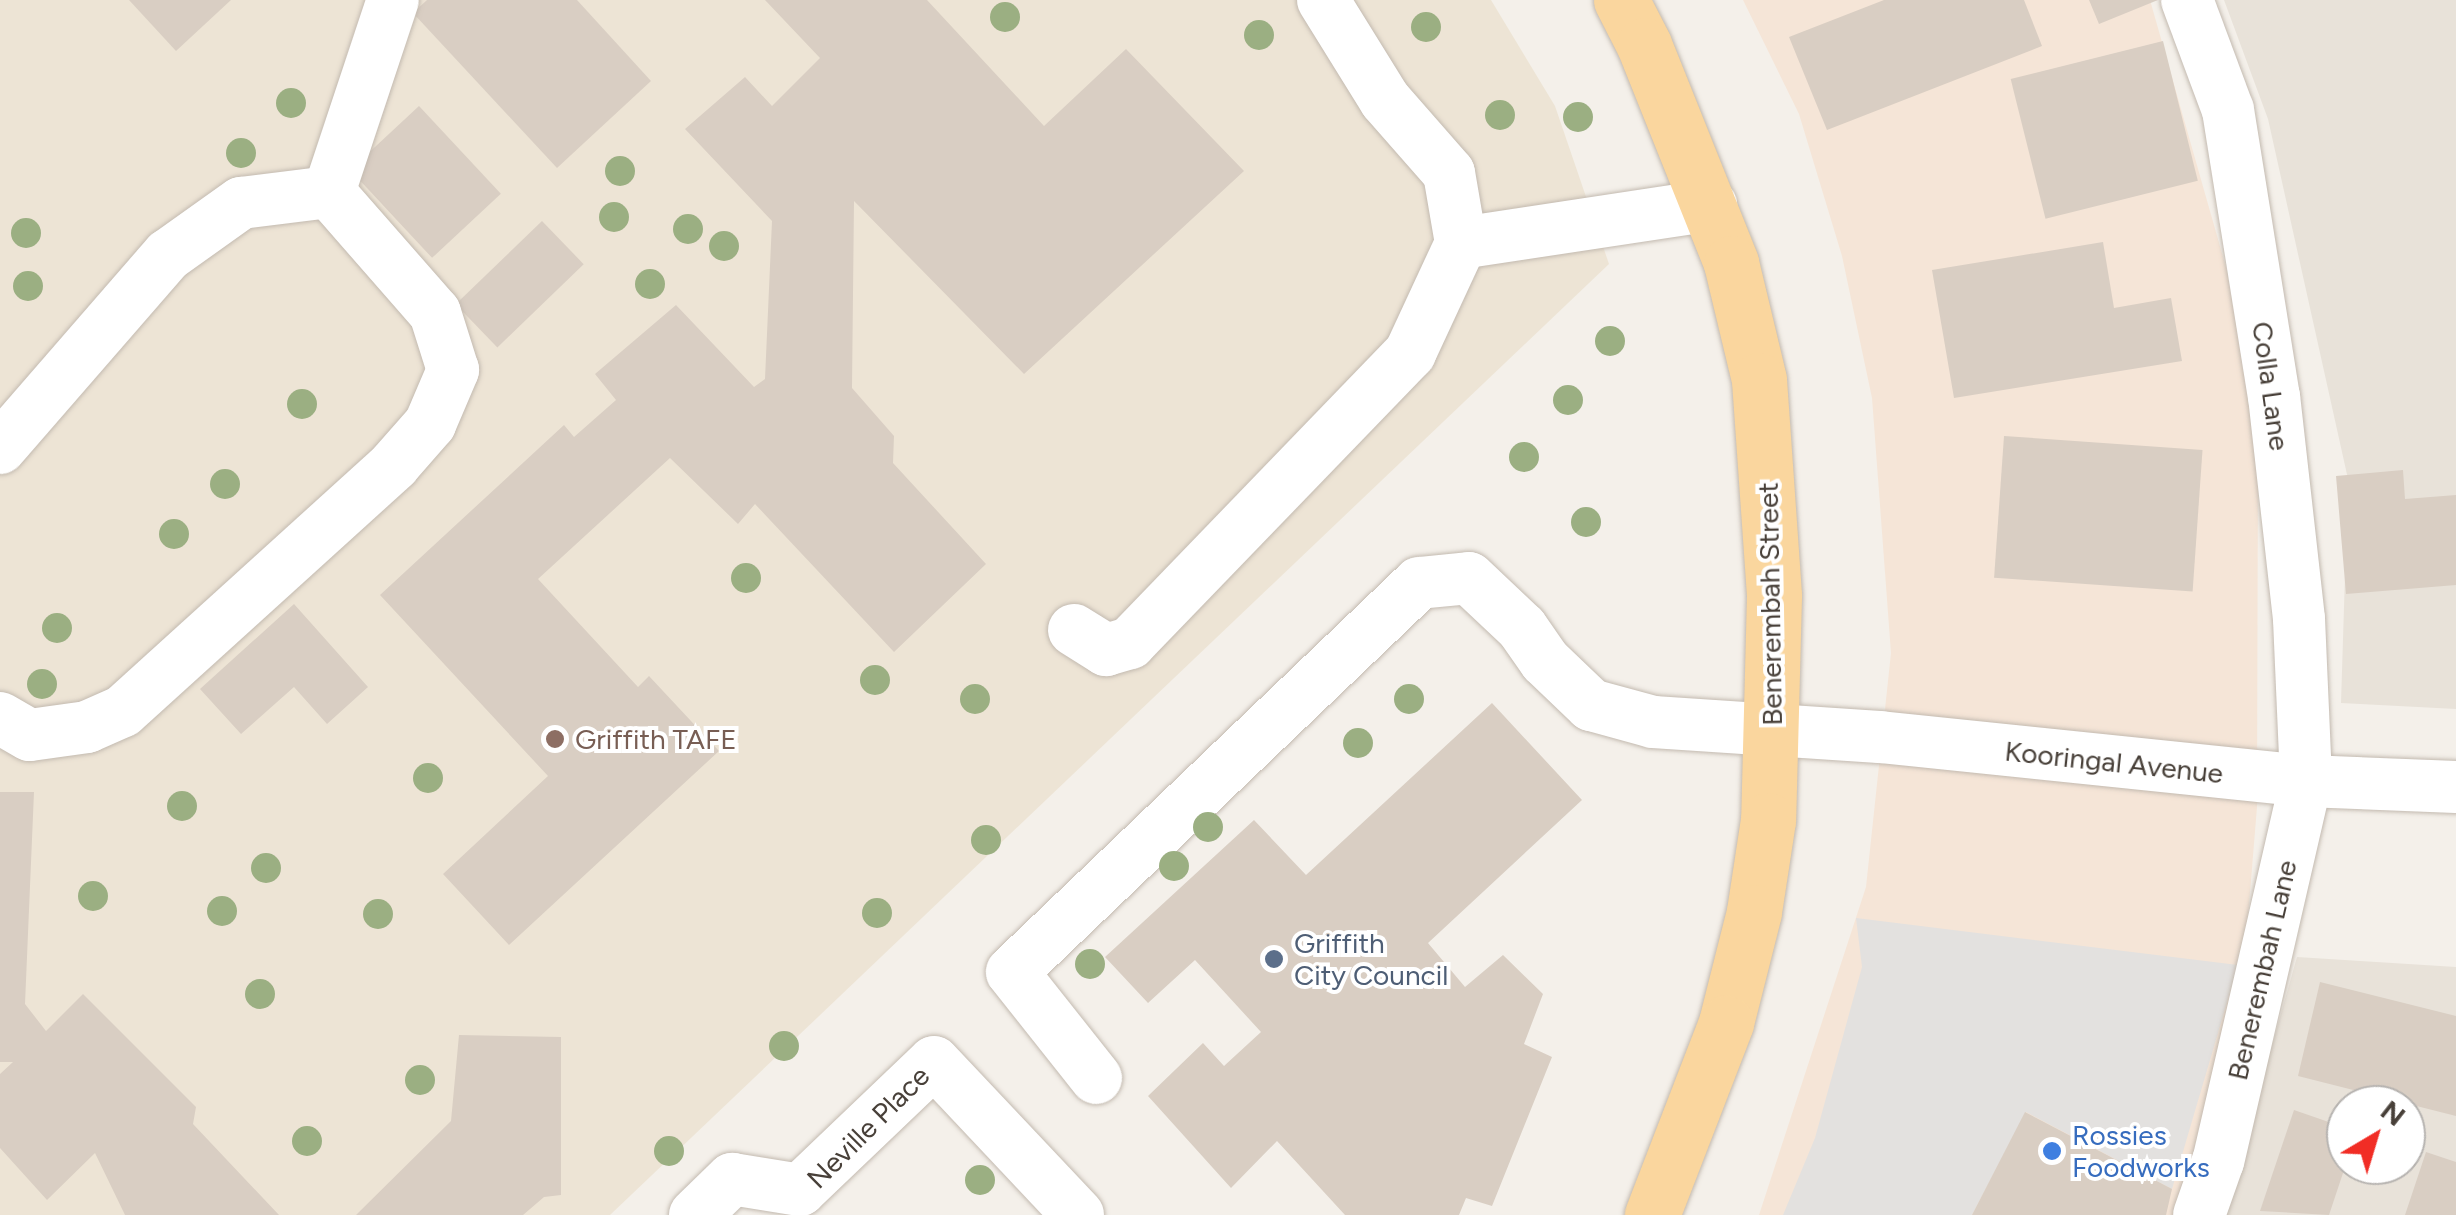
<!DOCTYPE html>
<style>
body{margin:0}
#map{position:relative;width:2456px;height:1215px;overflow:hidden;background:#f4f0ea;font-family:Figtree,sans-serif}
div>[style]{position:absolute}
.residential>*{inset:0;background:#e8e2d9}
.commercial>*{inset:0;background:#f5e5d7}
.education>*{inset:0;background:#ede4d5}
.parking>*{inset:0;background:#e3e1df}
.building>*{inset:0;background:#d9cec3;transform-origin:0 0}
.roads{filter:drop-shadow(0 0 2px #c3bab0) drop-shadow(0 0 2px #c3bab0)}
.minor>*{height:52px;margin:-26px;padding:0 26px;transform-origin:26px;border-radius:26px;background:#fff}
.major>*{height:55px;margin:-27.5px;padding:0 27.5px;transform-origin:27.5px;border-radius:27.5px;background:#fad69e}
.trees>*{width:30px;height:30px;margin:-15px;border-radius:50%;background:#9baf82}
.dots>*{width:28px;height:28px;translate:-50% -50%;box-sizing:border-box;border:5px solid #fff;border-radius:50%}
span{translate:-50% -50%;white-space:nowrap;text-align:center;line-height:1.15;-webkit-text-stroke:8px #fff;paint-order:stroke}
.street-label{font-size:28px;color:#484039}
.education-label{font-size:28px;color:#785e54}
.left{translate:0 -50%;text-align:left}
.service-label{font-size:28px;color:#4e5e75}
.shop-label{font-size:28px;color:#366cbe}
.north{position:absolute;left:2326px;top:1085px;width:100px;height:100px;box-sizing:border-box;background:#fff;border:2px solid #b6b3b0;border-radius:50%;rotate:38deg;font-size:28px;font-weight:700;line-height:40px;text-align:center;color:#484039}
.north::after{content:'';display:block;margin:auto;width:35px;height:45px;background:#f12d25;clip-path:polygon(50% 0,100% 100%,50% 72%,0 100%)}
</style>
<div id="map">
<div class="residential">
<div style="clip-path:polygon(2224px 0,2456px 0,2456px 709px,2341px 703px,2348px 479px,2268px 119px)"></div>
<div style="clip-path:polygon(evenodd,2297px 957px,2456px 967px,2456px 1215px,2224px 1215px,2297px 957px,2346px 1105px,2406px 1105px,2406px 1165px,2346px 1165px,2346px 1105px)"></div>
</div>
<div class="commercial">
<div style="clip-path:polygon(1743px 0,2150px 0,2227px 271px,2258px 449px,2257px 807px,2247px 929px,2179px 1215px,1759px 1215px,1866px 887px,1891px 653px,1872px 398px,1842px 256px,1799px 114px)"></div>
</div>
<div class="education">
<div style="clip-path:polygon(0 0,1491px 0,1555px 106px,1609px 264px,610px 1215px,0 1215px)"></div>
</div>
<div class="parking">
<div style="clip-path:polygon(1856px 918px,2238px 965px,2172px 1189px,2026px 1112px,1972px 1215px,1783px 1215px,1815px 1138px,1862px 967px)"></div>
</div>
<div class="building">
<div style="clip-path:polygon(129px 0,231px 0,176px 51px)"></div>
<div style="clip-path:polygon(427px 0,577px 0,651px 81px,557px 168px,413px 13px)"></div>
<div style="clip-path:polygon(765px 0,927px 0,1044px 126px,1126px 49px,1244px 171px,1024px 374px,854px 201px,852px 388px,894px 436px,893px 463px,986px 564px,894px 652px,755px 504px,738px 524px,670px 458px,538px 579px,638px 687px,649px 676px,719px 751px,509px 945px,443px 874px,548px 776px,380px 595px,564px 425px,574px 437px,616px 400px,595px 374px,676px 305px,754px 387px,765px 379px,772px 221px,685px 129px,745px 77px,772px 106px,820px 58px)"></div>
<div style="clip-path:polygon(1884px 0,2024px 0,2042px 46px,1827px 130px,1789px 37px)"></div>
<div style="clip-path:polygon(2089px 0,2158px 0,2099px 24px)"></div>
<div style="left:2163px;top:41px;width:144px;height:157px;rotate:76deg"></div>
<div style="left:419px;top:106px;width:120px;height:94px;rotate:47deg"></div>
<div style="left:542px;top:221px;width:60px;height:120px;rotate:46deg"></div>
<div style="clip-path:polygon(2103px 242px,2114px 308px,2171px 298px,2182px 361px,1954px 398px,1932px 270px)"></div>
<div style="left:2004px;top:436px;width:199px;height:142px;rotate:4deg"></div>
<div style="clip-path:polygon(2403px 470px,2405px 499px,2456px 495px,2456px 585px,2346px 594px,2336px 476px)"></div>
<div style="clip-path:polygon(294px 604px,368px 687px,327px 724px,294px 687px,241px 734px,200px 689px)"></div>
<div style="clip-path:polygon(1492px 703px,1582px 800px,1428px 943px,1465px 987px,1503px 955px,1543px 994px,1524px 1044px,1552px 1057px,1492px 1206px,1466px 1198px,1459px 1215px,1345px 1215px,1277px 1141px,1231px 1188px,1148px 1096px,1203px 1043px,1224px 1066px,1261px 1032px,1195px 960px,1148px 1003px,1105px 957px,1254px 820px,1306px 875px)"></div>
<div style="clip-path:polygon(0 792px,34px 792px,25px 1004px,46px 1031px,83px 994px,196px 1107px,193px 1124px,279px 1215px,125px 1215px,95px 1153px,47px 1200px,0 1148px,0 1074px,13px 1062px,0 1062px)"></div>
<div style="clip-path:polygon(2320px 982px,2456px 1016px,2456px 1116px,2298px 1076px)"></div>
<div style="clip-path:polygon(459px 1035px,561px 1037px,561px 1195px,544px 1197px,523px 1215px,356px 1215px,451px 1121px)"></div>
<div style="clip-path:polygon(2294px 1110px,2346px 1128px,2346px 1164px,2329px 1215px,2260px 1211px)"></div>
<div style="clip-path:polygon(2025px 1112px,2172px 1189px,2166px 1215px,1972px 1215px)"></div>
<div style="clip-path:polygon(2426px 1152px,2456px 1162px,2456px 1215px,2405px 1215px)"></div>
</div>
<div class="roads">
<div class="minor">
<div style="left:1323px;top:0;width:118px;rotate:58.2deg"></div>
<div style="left:1385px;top:100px;width:97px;rotate:48.8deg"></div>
<div style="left:1449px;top:173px;width:71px;rotate:80.3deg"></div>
<div style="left:2187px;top:0;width:117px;rotate:69.6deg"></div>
<div style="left:2228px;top:110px;width:290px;rotate:80.9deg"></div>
<div style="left:2274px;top:396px;width:224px;rotate:83.6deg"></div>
<div style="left:2299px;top:619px;width:162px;rotate:87.5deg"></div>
<div style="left:2306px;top:781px;width:390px;rotate:103deg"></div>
<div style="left:2218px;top:1161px;width:57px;rotate:109.4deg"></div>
<div style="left:329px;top:192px;width:202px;rotate:-71.6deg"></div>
<div style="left:0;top:448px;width:256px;rotate:-49deg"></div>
<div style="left:168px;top:255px;width:90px;rotate:-35.5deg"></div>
<div style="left:241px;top:203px;width:89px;rotate:-7.1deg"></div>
<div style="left:1074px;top:630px;width:38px;rotate:32deg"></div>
<div style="left:1106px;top:650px;width:25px;rotate:-16deg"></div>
<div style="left:1130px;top:643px;width:403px;rotate:-46deg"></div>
<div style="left:1410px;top:353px;width:121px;rotate:-65.1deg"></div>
<div style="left:1461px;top:243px;width:253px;rotate:-8.6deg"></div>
<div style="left:0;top:718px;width:34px;rotate:30deg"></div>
<div style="left:30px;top:735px;width:58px;rotate:-8deg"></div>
<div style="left:87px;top:727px;width:39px;rotate:-24deg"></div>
<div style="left:123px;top:711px;width:366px;rotate:-42.2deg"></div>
<div style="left:394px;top:465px;width:55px;rotate:-48.7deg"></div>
<div style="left:430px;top:424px;width:59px;rotate:-66.9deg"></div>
<div style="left:453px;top:370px;width:60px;rotate:-107.5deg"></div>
<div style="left:435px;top:313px;width:161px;rotate:-131.2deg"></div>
<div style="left:1096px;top:1078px;width:135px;rotate:-128.4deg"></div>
<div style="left:1012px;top:972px;width:563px;rotate:-43.7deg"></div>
<div style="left:1419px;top:583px;width:50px;rotate:-5.7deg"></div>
<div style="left:1469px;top:578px;width:73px;rotate:43.3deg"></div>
<div style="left:1522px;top:628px;width:40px;rotate:55.1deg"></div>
<div style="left:1545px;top:661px;width:64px;rotate:43.7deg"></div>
<div style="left:1591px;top:705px;width:64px;rotate:15.3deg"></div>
<div style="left:1653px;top:722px;width:227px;rotate:3.8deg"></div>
<div style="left:1880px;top:737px;width:428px;rotate:5.9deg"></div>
<div style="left:2306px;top:781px;width:150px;rotate:2.3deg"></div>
<div style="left:800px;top:1190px;width:185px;rotate:-43.7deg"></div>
<div style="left:934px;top:1062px;width:210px;rotate:46.7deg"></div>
<div style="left:695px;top:1215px;width:52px;rotate:-44.2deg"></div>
<div style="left:732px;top:1179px;width:69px;rotate:9.2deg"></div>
</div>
<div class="major">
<div style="left:1621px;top:0;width:51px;rotate:62.9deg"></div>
<div style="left:1644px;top:45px;width:235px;rotate:68.2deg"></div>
<div style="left:1731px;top:263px;width:120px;rotate:76.5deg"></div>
<div style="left:1759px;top:380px;width:217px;rotate:86deg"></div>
<div style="left:1774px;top:596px;width:224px;rotate:91.5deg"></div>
<div style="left:1768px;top:820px;width:93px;rotate:98.7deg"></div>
<div style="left:1754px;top:912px;width:114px;rotate:104.2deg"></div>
<div style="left:1726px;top:1023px;width:206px;rotate:111.1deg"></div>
</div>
</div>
<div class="trees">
<div style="left:1005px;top:17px"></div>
<div style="left:1426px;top:27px"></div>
<div style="left:1259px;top:35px"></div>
<div style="left:291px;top:103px"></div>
<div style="left:1500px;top:115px"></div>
<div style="left:1578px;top:117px"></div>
<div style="left:241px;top:153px"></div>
<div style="left:620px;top:171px"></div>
<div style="left:614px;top:217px"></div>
<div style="left:688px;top:229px"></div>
<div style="left:26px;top:233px"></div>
<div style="left:724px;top:246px"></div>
<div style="left:650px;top:284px"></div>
<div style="left:28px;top:286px"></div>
<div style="left:1610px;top:341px"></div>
<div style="left:1568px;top:400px"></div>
<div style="left:302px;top:404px"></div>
<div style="left:1524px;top:457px"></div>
<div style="left:225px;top:484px"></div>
<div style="left:1586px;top:522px"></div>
<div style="left:174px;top:534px"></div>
<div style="left:746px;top:578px"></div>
<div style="left:57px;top:628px"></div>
<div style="left:875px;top:680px"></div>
<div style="left:42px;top:684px"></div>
<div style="left:975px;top:699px"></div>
<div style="left:1409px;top:699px"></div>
<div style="left:1358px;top:743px"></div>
<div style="left:428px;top:778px"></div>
<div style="left:182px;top:806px"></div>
<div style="left:1208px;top:827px"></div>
<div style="left:986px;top:840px"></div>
<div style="left:1174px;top:866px"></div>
<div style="left:266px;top:868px"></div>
<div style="left:93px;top:896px"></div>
<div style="left:222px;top:911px"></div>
<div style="left:877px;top:913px"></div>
<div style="left:378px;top:914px"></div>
<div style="left:1090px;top:964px"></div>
<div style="left:260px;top:994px"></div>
<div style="left:784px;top:1046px"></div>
<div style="left:420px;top:1080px"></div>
<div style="left:307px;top:1141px"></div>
<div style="left:669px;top:1151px"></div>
<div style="left:980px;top:1180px"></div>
</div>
<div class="dots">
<div style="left:555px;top:739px;background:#8d6e63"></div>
<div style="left:1274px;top:959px;background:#5c6f8a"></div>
<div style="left:2052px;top:1151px;background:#3f7fe0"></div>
</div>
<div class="street-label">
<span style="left:2271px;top:386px;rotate:82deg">Colla Lane</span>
<span style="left:1770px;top:604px;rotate:-91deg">Benerembah Street</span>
<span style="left:2114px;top:762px;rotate:6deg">Kooringal Avenue</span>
<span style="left:2262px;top:970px;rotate:-77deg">Benerembah Lane</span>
<span style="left:868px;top:1127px;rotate:-45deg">Neville Place</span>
</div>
<div class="education-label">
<span class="left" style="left:575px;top:739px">Griffith TAFE</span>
</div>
<div class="service-label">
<span class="left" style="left:1294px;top:959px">Griffith<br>City Council</span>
</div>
<div class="shop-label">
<span class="left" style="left:2072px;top:1151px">Rossies<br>Foodworks</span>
</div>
<div class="north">N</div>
</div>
